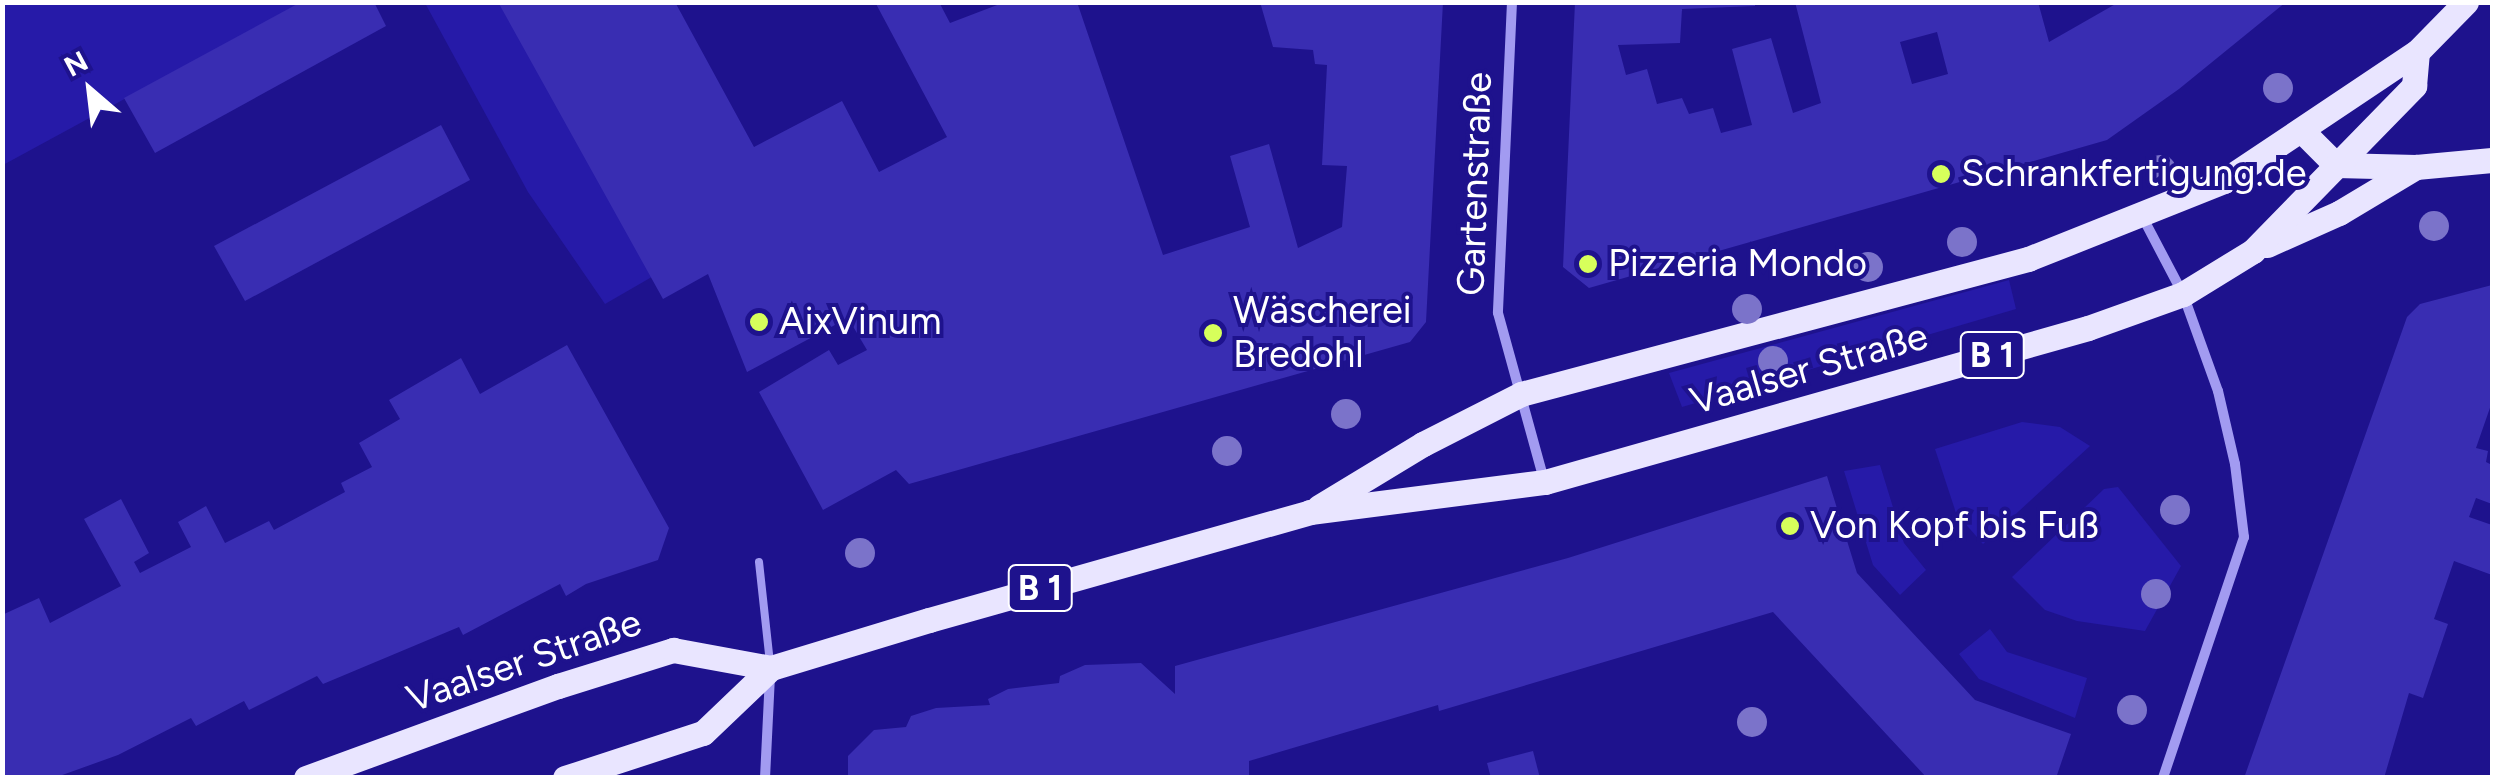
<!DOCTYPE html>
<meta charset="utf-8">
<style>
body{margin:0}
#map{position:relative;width:2495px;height:780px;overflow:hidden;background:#1e128d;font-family:Figtree,sans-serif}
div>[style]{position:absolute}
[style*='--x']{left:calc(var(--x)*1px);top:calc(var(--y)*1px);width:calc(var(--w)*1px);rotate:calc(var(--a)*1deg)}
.green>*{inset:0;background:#261aa8}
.building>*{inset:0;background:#392db2}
.lane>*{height:8px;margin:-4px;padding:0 4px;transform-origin:4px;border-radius:4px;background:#a29bf1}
.street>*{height:10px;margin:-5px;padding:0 5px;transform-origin:5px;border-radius:5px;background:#a29bf1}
.primary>*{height:25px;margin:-12.5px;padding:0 12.5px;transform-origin:12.5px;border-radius:12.5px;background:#e9e5ff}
.trees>*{width:30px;height:30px;margin:-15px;border-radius:50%;background:#7b73ca}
.dots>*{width:28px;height:28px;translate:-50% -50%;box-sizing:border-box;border:5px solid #1e128d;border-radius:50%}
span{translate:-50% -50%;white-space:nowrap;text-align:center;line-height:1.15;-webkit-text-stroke:8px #1e128d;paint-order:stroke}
.shield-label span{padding:2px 8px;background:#1e128d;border:2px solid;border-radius:8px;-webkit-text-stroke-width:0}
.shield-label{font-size:35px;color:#fff;font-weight:700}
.poi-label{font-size:38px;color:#fff}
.left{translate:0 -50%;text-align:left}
.street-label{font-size:38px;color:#fff}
.frame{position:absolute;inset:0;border:5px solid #fff;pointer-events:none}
.north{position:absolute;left:40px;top:40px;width:100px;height:100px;-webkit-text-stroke:8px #1e128d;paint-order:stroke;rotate:332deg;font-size:28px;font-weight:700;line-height:40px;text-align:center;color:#fff}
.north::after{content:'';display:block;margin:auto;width:35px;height:45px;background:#fff;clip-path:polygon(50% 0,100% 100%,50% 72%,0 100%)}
</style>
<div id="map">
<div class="green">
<div style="clip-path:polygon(3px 2px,301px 3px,3px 165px)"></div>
<div style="clip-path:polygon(425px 3px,546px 3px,676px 263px,605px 304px,528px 192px)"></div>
<div style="clip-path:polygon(2009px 280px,2016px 309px,1682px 407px,1669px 373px)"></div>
<div style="clip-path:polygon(2022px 422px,2060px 427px,2090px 446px,1983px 544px,1956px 513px,1935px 449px)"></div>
<div style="clip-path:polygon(1880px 465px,1904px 543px,1926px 570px,1900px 595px,1873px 565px,1844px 471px)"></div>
<div style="clip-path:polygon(2118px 487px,2181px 566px,2145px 631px,2077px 621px,2045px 610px,2012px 577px,2104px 489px)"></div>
<div style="clip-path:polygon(1990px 629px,2007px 652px,2087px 678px,2075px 718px,1979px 679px,1959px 654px)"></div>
</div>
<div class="building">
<div style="clip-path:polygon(301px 2px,374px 2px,386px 26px,155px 153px,124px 98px)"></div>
<div style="clip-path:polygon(498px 2px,675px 2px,754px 147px,842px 101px,879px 172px,947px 137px,875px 2px,939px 2px,950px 23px,1005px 2px,1077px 2px,1163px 255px,1250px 227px,1230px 156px,1269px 144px,1298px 248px,1342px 227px,1347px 166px,1322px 165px,1327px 65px,1315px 64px,1313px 50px,1273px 47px,1260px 2px,1443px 2px,1426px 322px,1410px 342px,909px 484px,896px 470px,823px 510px,759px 392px,829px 350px,838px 365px,867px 350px,848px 318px,747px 372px,708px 274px,663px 299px)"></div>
<div style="clip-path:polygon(evenodd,1575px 2px,1755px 2px,1755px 6px,1682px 9px,1680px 43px,1618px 45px,1626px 75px,1647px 69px,1657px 104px,1682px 98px,1689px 114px,1713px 108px,1721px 133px,1752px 125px,1732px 49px,1771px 38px,1793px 113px,1821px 103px,1795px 2px,2038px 2px,2049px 42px,2119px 2px,2286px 2px,2179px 89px,2107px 140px,1589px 288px,1563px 267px,1575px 2px,1937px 32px,1948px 74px,1912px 84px,1900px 42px,1937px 32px)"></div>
<div style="clip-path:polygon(441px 125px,470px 180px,245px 301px,214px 246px)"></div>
<div style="clip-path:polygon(2492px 285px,2492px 402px,2476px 448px,2488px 451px,2486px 462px,2492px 465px,2492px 504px,2476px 498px,2469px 517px,2492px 525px,2492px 575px,2454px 561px,2434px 619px,2448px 624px,2423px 698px,2409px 693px,2384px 778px,2244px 778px,2407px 317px,2420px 304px)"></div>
<div style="clip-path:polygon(567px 345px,669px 528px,658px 560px,586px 584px,566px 596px,560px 584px,463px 635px,459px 627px,323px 684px,317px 676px,249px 710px,244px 701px,196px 726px,191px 718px,118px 755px,54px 778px,2px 778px,2px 615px,39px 598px,50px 623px,121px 586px,84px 519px,121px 499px,149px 553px,134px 562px,140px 573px,191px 547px,178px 522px,206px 506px,225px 543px,269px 521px,274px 530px,345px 492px,341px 483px,372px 467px,359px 443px,400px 419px,389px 400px,461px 358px,480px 394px)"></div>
<div style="clip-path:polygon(1827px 476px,1857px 573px,1975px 700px,2071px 734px,2056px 778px,1927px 778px,1773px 612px,1439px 711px,1438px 705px,1249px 761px,1249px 778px,848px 778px,848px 756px,874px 730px,906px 727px,911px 716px,936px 708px,990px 705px,988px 699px,1008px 689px,1059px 683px,1060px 676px,1085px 665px,1141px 663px,1175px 694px,1175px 666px,1568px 558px)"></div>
<div style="clip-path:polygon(1533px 751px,1540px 778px,1491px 778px,1487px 763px)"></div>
</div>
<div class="lane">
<div style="--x:759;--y:562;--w:102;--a:83.8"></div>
</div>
<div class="street">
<div style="--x:1512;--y:2;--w:311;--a:92.6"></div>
<div style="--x:1498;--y:313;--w:173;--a:74.6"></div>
<div style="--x:2142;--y:216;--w:88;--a:62.3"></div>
<div style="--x:2183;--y:294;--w:103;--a:70.2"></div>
<div style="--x:2218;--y:391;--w:75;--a:76.9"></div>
<div style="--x:2235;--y:464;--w:74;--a:83"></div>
<div style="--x:2244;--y:537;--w:254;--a:108.6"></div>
<div style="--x:765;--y:778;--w:104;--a:-87.2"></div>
</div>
<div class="primary">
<div style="--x:2301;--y:130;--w:49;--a:45"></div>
<div style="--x:2336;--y:165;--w:80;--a:1.4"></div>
<div style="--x:2416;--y:167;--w:76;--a:-5.3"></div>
<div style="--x:2267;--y:245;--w:79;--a:-24"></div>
<div style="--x:2339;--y:213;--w:90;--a:-30.9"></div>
<div style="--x:1319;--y:507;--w:122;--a:-31.2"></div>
<div style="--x:1423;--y:444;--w:110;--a:-27"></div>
<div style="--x:1521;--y:394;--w:525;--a:-14.91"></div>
<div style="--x:2028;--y:259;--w:211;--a:-21.7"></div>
<div style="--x:2224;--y:181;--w:232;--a:-33.8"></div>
<div style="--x:2417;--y:52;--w:70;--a:-45.6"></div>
<div style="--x:306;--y:778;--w:268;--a:-20.1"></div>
<div style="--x:558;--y:686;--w:121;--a:-17.4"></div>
<div style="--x:673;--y:650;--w:100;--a:10.4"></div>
<div style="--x:565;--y:778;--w:145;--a:-18.1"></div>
<div style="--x:703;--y:733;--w:94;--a:-43.7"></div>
<div style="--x:771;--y:668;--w:165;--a:-16.9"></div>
<div style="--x:929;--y:620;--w:396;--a:-15.8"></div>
<div style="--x:1310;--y:512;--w:237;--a:-7.3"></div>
<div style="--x:1545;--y:482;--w:564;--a:-15.83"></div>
<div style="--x:2088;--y:328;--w:101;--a:-19.7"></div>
<div style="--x:2183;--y:294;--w:82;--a:-31.6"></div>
<div style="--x:2253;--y:251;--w:231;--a:-45.7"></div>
<div style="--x:2414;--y:86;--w:34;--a:-85"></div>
</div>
<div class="trees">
<div style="left:2278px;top:88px"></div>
<div style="left:2161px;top:170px"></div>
<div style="left:2434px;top:226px"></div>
<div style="left:1962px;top:242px"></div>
<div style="left:1868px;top:267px"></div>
<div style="left:1747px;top:309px"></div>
<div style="left:1773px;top:361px"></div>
<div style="left:1346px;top:414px"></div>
<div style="left:1227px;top:451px"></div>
<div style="left:2175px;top:510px"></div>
<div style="left:860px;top:553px"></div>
<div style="left:2156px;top:594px"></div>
<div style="left:2132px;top:710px"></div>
<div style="left:1752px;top:722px"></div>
</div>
<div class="dots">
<div style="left:1941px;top:174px;background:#d7ff5b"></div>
<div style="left:1588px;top:264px;background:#d7ff5b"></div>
<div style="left:759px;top:322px;background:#d7ff5b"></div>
<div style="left:1213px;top:333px;background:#d7ff5b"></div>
<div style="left:1790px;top:526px;background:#d7ff5b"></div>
</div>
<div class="shield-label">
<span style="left:1992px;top:355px">B 1</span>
<span style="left:1040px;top:588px">B 1</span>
</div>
<div class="poi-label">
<span class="left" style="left:1961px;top:174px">Schrankfertigung.de</span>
<span class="left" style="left:1608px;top:264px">Pizzeria Mondo</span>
<span class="left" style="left:1233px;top:333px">Wäscherei<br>Bredohl</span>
<span class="left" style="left:779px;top:322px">AixVinum</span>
<span class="left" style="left:1810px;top:526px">Von Kopf bis Fuß</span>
</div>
<div class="street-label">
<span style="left:1475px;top:184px;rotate:-88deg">Gartenstraße</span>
<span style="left:1809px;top:369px;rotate:-16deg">Vaalser Straße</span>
<span style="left:524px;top:661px;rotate:-19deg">Vaalser Straße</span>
</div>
<div class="frame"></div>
<div class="north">N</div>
</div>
